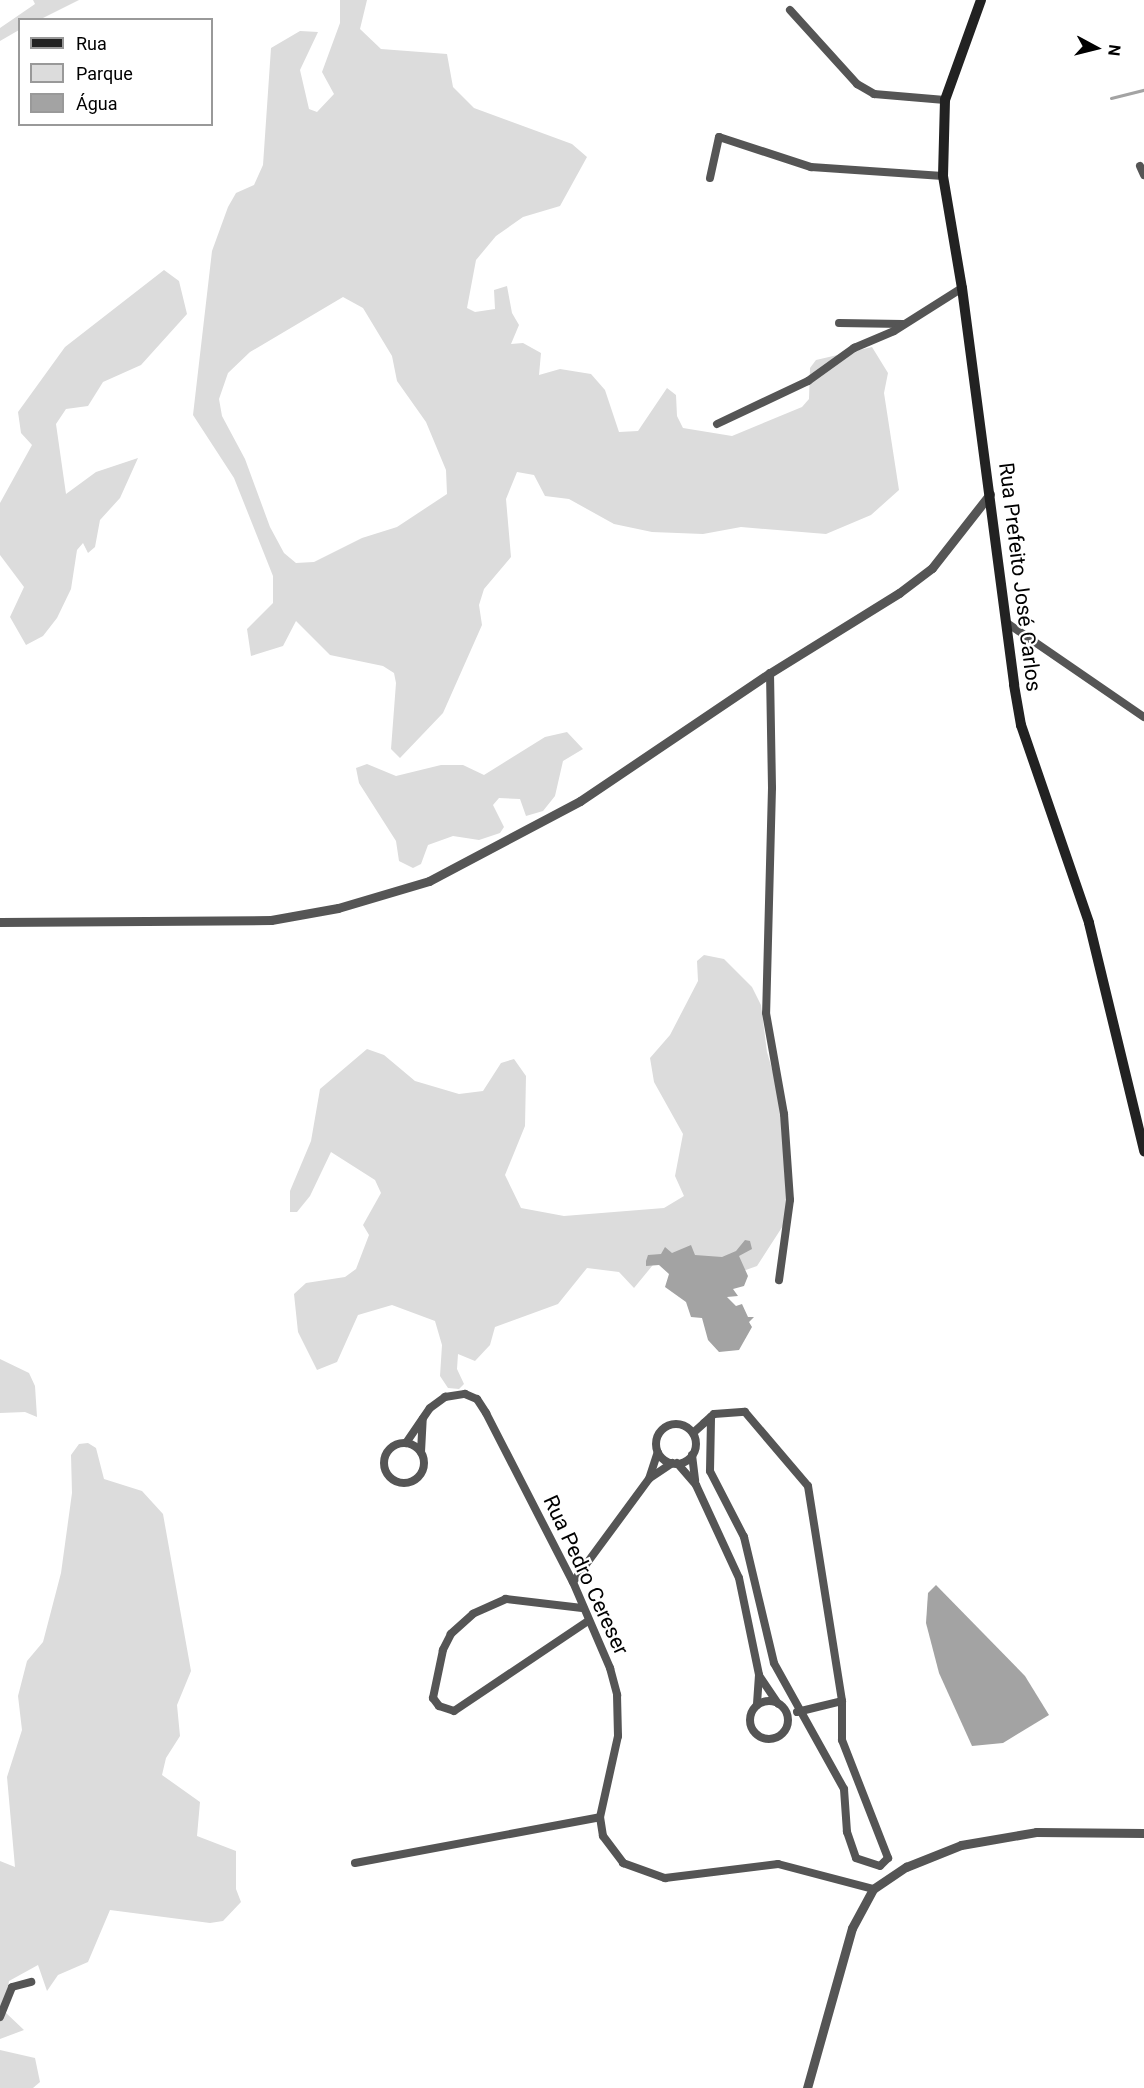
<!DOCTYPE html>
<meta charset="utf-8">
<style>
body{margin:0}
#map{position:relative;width:1144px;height:2088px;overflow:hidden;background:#fff;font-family:Roboto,sans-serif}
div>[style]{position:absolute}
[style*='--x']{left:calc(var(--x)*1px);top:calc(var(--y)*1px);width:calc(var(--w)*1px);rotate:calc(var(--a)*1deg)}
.green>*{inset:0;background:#dcdcdc}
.water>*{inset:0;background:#a3a3a3}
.stream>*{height:3px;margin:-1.5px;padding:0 1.5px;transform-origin:1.5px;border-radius:1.5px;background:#a3a3a3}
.minor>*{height:8px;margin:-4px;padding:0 4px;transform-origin:4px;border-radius:4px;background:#555}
.minor>.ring{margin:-4px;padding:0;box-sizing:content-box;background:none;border:8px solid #555;border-radius:50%}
.tertiary>*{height:9px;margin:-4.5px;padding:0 4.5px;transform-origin:4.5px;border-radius:4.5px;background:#555}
.secondary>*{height:10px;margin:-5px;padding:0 5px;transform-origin:5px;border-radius:5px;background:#222}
span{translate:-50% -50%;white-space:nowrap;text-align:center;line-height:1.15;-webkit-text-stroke:4.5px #fff;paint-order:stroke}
.street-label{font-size:21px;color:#000}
.legend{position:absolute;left:18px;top:18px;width:195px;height:108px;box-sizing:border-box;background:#fff;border:2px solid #999;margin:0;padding:8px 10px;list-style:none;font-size:18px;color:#000}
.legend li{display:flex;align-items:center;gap:12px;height:30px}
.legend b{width:30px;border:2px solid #999}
.north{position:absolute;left:1066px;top:18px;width:60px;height:60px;-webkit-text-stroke:4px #fff;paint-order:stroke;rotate:97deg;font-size:16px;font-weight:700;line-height:24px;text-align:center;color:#000}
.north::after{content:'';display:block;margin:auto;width:21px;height:27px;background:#000;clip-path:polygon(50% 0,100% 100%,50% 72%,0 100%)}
</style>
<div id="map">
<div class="green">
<div style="clip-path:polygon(33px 0,79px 0,41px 19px,20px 20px,19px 30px,0 41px,0 28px,35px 4px)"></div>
<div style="clip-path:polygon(evenodd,340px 0,367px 0,360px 29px,381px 49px,447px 54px,453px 87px,474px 108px,572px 144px,587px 157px,560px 206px,523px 217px,496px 236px,476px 260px,467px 308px,475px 312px,495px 309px,494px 290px,507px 286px,512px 313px,519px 325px,511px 344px,523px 343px,541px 353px,539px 375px,560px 369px,591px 374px,605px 390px,619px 432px,638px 431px,667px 388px,676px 395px,677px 416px,683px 428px,732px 436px,802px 407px,809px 399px,810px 368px,816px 360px,872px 347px,888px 373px,884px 393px,899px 490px,871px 515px,826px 534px,741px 527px,703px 534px,652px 532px,614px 524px,569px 499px,545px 496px,534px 475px,517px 472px,506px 499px,511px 557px,484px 589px,479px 605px,482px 625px,443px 713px,400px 758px,391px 749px,396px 683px,394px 673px,383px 666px,330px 655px,296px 621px,283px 646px,251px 656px,247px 629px,273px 603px,273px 576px,234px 478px,193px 415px,212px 251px,228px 207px,236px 193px,254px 185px,263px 165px,271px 48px,300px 31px,318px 32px,300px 70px,309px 109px,317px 112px,334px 94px,322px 72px,340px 23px,340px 0,343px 297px,363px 308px,392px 356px,397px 381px,426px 422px,446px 470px,447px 494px,397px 527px,362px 538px,314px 562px,296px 563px,284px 553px,270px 527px,245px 459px,222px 416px,219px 399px,228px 373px,250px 352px,343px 297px)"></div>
<div style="clip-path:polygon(164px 270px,179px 281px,187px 314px,141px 365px,103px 382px,88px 406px,66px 409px,56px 424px,66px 494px,96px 472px,138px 458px,120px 498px,100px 520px,95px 547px,88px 553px,83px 543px,77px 550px,71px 589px,57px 618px,43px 636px,26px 645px,10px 617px,24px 587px,0 555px,0 503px,32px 445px,21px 433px,18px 412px,65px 347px)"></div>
<div style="clip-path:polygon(567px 732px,583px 749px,563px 761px,555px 796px,543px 811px,526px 816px,520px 799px,499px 798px,493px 805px,504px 827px,500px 833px,479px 840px,453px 836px,428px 845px,421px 864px,413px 868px,399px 861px,396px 841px,359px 783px,356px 768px,367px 764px,396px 776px,441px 765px,463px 765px,484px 775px,545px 737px)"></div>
<div style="clip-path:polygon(704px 955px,724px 959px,752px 987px,761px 1005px,767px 1052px,779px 1093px,788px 1218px,757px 1266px,743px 1271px,657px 1260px,634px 1288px,619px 1272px,587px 1268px,558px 1304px,495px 1327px,490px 1345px,475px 1361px,458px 1354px,457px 1369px,464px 1384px,459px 1389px,448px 1388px,440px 1376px,442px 1345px,435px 1321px,392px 1305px,358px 1315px,337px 1362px,317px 1370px,298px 1332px,294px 1294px,306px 1283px,345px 1277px,356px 1269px,369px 1235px,363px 1225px,381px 1193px,375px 1180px,331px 1152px,310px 1196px,297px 1212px,290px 1212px,290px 1191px,311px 1141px,320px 1089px,367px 1049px,384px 1055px,415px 1081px,459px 1094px,483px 1091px,501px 1063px,514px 1059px,526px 1076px,525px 1126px,505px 1175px,521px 1208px,564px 1216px,664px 1208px,684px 1196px,675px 1176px,683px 1134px,654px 1082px,650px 1058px,670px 1035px,698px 981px,697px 961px)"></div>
<div style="clip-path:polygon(0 1359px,29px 1373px,35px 1386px,37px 1417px,25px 1412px,0 1413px)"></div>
<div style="clip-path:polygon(88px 1443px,96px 1448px,104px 1479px,142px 1491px,163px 1514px,191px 1671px,177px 1705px,180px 1736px,166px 1758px,162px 1775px,200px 1802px,197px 1836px,236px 1851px,236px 1889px,241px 1902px,223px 1921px,210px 1923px,110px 1910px,88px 1962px,58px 1975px,47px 1991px,38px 1965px,9px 1981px,4px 2011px,24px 2030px,0 2039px,0 1861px,15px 1867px,7px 1777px,22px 1730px,18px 1696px,27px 1661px,43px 1642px,61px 1573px,72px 1493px,71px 1455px,79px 1444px)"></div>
<div style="clip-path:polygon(0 2050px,35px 2058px,40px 2082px,33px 2088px,0 2088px)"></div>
</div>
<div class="water">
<div style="clip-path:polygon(745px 1240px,750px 1241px,752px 1249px,739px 1256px,748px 1276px,744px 1286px,733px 1289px,738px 1296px,727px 1297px,736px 1306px,742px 1304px,748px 1317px,754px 1317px,749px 1322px,752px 1327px,739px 1350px,719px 1352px,708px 1340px,702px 1318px,691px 1317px,686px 1302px,665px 1287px,669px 1274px,659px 1265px,646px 1266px,646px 1261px,648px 1255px,661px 1254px,665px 1247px,672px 1253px,691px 1245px,695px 1255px,722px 1257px,736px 1251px)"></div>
<div style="clip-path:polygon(936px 1585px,1025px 1676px,1049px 1715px,1003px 1743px,972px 1746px,939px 1673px,926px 1623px,928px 1593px)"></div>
</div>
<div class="stream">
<div style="--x:1111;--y:98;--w:34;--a:-14"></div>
</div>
<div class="minor">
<div style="--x:790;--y:10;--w:100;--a:47.8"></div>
<div style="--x:857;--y:84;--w:20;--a:30"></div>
<div style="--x:874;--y:94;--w:71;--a:4.8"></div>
<div style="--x:1140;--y:166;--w:10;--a:66"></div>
<div style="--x:710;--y:178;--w:42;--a:-77.6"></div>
<div style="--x:719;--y:137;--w:97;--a:18.1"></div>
<div style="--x:811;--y:167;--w:132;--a:3.9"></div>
<div style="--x:839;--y:323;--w:64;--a:0.9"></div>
<div style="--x:717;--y:424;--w:101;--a:-25.3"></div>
<div style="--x:808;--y:381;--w:57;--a:-35.7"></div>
<div style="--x:854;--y:348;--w:43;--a:-23"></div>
<div style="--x:894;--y:331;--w:80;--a:-32.3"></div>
<div style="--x:1007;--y:623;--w:166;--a:34.5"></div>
<div style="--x:770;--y:673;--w:115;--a:89"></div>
<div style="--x:772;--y:788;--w:225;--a:91.5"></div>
<div style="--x:766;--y:1013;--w:103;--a:79.9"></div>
<div style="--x:784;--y:1114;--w:86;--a:86"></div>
<div style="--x:790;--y:1200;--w:81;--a:97.8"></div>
<div class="ring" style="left:656px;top:1424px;width:32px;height:32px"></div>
<div style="--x:693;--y:1433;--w:15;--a:-42"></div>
<div style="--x:704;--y:1423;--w:13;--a:-42"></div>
<div style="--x:714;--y:1414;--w:31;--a:-4"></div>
<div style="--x:745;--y:1412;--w:97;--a:49.6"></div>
<div style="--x:808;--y:1486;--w:218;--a:81"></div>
<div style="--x:842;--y:1701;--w:39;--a:90"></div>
<div style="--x:842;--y:1740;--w:127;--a:68.7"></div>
<div style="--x:888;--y:1858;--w:11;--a:135"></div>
<div style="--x:880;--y:1866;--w:25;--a:-162"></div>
<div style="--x:856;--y:1858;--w:28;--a:-109"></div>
<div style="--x:847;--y:1832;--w:43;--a:-94"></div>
<div style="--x:844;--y:1789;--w:144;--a:-119.1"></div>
<div style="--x:774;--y:1663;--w:130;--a:-103.4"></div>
<div style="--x:744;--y:1537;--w:74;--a:-117.3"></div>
<div style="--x:710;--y:1471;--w:54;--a:-88.9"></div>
<div style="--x:406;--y:1443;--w:42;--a:-55.6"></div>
<div style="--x:430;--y:1408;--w:19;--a:-36"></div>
<div style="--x:445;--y:1397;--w:20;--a:-9"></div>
<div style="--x:465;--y:1394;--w:13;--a:23"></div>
<div style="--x:477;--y:1399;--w:17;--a:57"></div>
<div style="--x:486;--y:1413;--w:190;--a:62.8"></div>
<div style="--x:573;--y:1582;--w:94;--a:66.7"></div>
<div style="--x:610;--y:1668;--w:28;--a:75"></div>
<div style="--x:617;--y:1695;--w:41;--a:88.6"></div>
<div style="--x:618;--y:1736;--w:83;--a:102.5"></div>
<div style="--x:600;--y:1817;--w:19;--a:81"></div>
<div style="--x:603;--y:1836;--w:34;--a:53"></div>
<div style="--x:623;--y:1863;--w:45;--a:19.7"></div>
<div style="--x:665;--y:1878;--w:114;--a:-7.1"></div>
<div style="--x:778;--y:1864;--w:98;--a:14.7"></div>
<div class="ring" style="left:384px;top:1443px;width:32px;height:32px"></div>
<div style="--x:421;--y:1452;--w:33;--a:-87"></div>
<div style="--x:692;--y:1455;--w:26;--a:83"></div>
<div style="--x:677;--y:1463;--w:29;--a:49"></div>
<div style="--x:696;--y:1485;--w:102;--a:65.2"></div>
<div style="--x:739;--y:1578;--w:99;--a:78.3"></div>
<div style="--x:759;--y:1675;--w:30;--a:94"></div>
<div style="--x:650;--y:1478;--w:27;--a:-34"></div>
<div style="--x:573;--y:1582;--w:128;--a:-53.6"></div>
<div style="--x:649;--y:1479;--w:28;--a:-72"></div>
<div style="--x:582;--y:1608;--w:77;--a:-173.2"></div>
<div style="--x:506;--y:1599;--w:36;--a:156"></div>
<div style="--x:473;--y:1614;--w:30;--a:138"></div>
<div style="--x:451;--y:1634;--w:18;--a:117"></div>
<div style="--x:443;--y:1650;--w:49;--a:101.8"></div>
<div style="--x:433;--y:1698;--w:10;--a:53"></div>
<div style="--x:439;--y:1706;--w:16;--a:18"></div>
<div style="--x:454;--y:1711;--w:161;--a:-33.9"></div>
<div style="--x:760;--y:1677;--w:32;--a:56"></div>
<div class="ring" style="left:750px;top:1701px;width:30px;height:30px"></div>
<div style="--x:797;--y:1712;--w:46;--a:-13.7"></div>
<div style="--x:355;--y:1863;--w:249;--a:-10.6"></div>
<div style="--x:0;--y:2017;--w:32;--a:-68"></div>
<div style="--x:12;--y:1987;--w:20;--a:-15"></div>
</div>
<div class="tertiary">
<div style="--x:0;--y:922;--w:271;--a:-0.4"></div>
<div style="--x:271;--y:920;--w:68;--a:-10.2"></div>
<div style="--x:338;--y:908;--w:95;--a:-16.5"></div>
<div style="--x:429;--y:881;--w:171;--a:-27.9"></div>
<div style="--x:580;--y:801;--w:229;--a:-34"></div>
<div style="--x:770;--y:673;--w:152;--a:-31.8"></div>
<div style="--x:899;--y:593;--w:41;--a:-37.1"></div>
<div style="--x:932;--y:568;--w:94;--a:-51.9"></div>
<div style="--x:807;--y:2088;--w:166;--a:-74.3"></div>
<div style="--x:852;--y:1928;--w:44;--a:-61.7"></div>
<div style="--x:873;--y:1889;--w:40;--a:-34"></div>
<div style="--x:906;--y:1867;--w:59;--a:-21.8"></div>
<div style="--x:961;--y:1845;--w:76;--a:-9.8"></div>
<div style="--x:1036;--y:1832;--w:108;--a:0.5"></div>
</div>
<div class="secondary">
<div style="--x:981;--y:0;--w:106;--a:109.8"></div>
<div style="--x:945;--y:100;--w:76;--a:91.5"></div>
<div style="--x:943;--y:176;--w:114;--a:80.4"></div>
<div style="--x:962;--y:288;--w:400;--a:82.5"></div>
<div style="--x:1014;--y:685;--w:41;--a:80.1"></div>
<div style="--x:1021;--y:725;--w:209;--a:71"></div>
<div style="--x:1089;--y:923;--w:235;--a:76.4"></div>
</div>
<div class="street-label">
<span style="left:1020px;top:577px;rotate:83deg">Rua Prefeito José Carlos</span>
<span style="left:586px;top:1575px;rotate:65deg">Rua Pedro Cereser</span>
</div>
<ul class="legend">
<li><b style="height:8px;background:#222"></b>Rua</li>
<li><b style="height:16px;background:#dcdcdc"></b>Parque</li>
<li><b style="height:16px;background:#a3a3a3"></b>Água</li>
</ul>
<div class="north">N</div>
</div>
